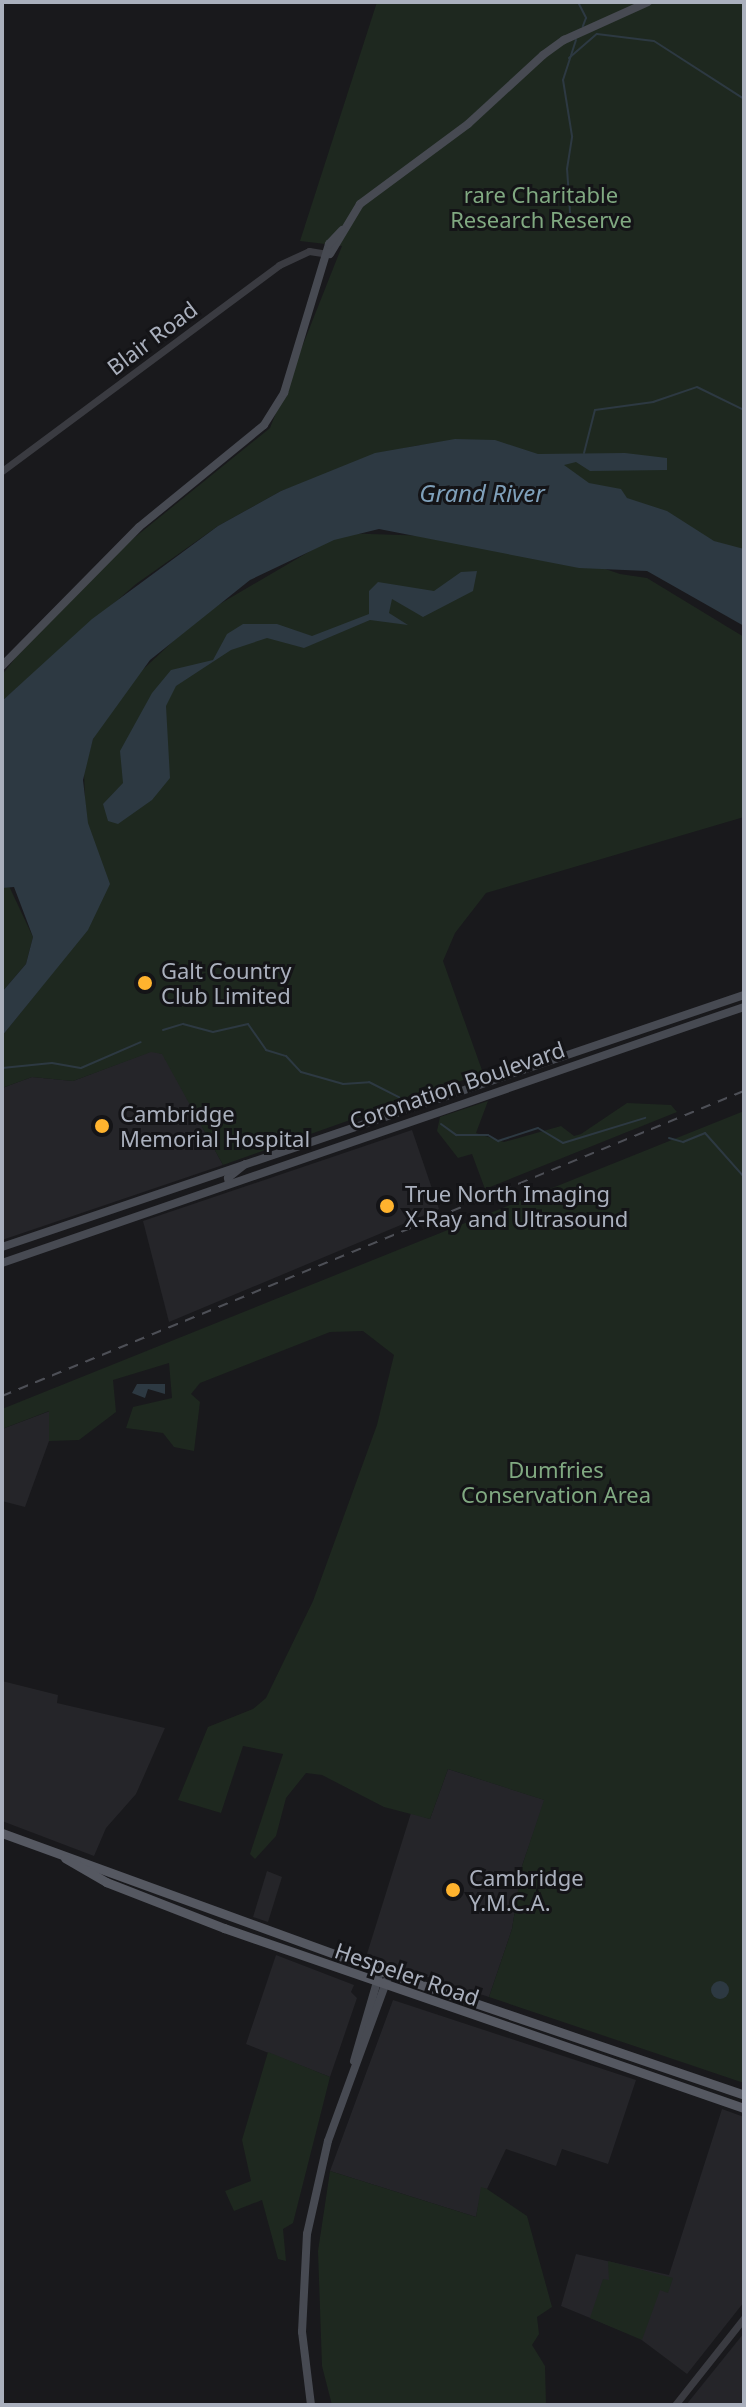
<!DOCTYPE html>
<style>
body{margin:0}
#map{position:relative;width:746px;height:2407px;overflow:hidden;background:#19191c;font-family:"Noto Sans",sans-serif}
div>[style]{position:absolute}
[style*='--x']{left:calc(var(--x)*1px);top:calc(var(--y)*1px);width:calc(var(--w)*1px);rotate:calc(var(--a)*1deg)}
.built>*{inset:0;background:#252529}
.green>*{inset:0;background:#1e281f}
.water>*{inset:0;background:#2d3942}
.round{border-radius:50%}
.stream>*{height:2px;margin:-1px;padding:0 1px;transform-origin:1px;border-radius:1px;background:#2d3942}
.tertiary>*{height:7px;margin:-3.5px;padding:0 3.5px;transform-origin:3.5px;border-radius:3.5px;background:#3a3b41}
.secondary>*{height:8px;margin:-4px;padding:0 4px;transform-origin:4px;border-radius:4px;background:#474a52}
.primary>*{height:9px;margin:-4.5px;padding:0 4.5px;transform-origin:4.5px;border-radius:4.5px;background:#555861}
.rail>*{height:2px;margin-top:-1px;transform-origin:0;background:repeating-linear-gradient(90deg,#4d4f56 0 10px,transparent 0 18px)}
.dots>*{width:22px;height:22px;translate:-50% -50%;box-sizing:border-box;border:4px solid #141417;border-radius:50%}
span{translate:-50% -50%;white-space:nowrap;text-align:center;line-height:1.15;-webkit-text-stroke:6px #141417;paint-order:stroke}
.park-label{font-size:22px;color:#80a981}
.street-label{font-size:22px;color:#aab0bd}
.poi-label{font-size:22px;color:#aab0bd}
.left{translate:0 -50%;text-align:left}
.water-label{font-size:24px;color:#7fa0ba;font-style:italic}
.frame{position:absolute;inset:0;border:4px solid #aab0bd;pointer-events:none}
</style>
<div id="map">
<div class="built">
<div style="clip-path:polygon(152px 1051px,163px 1054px,223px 1165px,2px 1240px,2px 1088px,32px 1077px,73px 1081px)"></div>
<div style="clip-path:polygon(412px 1130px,439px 1209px,169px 1322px,143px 1221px)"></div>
<div style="clip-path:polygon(50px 1411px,49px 1441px,25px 1507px,2px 1501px,2px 1429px)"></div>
<div style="clip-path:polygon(2px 1681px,58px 1695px,57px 1703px,165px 1728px,136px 1794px,106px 1828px,94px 1856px,2px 1821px)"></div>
<div style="clip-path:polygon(448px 1769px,545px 1800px,522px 1866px,512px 1929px,489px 1997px,366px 1957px,411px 1813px,430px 1819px)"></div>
<div style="clip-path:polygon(267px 1871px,282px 1877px,268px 1922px,253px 1917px)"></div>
<div style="clip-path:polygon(276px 1955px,354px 1985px,351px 1992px,357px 1998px,330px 2077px,246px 2044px)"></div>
<div style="clip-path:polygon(393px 2000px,636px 2080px,608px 2164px,562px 2149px,556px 2166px,506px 2149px,487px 2189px,482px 2188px,476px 2217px,330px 2171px)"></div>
<div style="clip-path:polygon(722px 2109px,744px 2117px,744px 2302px,687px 2374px,639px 2338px,561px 2306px,576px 2254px,669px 2275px)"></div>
<div style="clip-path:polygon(744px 2333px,744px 2405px,686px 2405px)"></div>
</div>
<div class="green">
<div style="clip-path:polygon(377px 2px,744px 2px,744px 551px,420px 445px,405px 448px,281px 491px,218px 526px,136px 584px,2px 701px,2px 675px,16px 657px,129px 542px,270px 428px,342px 246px,300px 241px)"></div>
<div style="clip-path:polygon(341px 533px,518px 539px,620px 574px,647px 578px,744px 637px,744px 817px,486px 893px,455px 933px,443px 961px,483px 1073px,223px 1165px,162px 1054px,151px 1052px,73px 1081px,32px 1077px,2px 1088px,2px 1036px,89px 927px,84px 771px,93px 739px,118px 693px,201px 615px)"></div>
<div style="clip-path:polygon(9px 886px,33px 937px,26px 964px,2px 992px,2px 888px)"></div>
<div style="clip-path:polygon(488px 1101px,476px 1133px,504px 1142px,561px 1126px,574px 1136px,581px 1134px,627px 1103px,671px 1105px,677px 1112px,485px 1189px,472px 1154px,458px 1158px,437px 1131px,440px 1117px)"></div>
<div style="clip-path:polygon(744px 1111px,744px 2083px,489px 1997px,512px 1929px,522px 1866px,544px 1800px,448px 1769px,430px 1819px,384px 1807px,322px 1775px,306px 1773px,286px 1798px,276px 1836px,255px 1859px,250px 1854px,283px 1754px,243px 1746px,221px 1813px,178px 1800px,208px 1727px,253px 1709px,266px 1698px,313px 1601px,377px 1425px,394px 1355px,363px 1331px,330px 1332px,200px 1383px,191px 1394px,200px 1402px,194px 1451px,174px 1447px,163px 1433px,126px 1428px,133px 1407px,172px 1398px,169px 1363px,113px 1380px,116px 1412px,79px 1440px,49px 1441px,49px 1411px,2px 1429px,2px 1409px)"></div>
<div style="clip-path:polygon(268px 2052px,330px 2077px,293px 2223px,283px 2229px,286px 2261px,278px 2259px,262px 2200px,234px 2211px,225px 2191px,251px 2181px,242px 2140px)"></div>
<div style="clip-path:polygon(330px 2171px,476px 2217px,481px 2187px,487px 2189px,527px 2216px,552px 2307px,537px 2317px,539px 2334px,532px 2345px,545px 2366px,546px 2405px,332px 2405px,322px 2366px,318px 2251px)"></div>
<div style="clip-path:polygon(608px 2261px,673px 2278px,668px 2293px,660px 2290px,642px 2340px,590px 2318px,603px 2279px,609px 2280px)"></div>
</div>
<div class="water">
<div style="clip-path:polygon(455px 439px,495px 440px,538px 454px,625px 453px,667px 458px,667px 470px,590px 471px,576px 462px,564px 465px,589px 483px,621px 489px,627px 498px,667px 511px,714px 541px,744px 549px,744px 626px,647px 571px,579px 568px,379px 529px,334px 540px,250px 580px,150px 660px,93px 739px,83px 780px,88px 823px,110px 884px,88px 930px,2px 1036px,2px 992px,26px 964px,33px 937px,14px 887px,2px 888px,2px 701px,92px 619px,218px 526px,281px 491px,375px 453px)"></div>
<div style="clip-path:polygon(477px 571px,473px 591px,423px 617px,392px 599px,389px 613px,408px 625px,370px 620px,304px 648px,267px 638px,231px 650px,176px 686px,166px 706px,170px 778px,152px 800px,118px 824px,108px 821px,103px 804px,123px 783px,120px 751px,152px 693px,171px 670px,213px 660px,227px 634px,243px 624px,277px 624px,312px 636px,369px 614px,369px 591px,378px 582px,434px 591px,461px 572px)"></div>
<div style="clip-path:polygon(137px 1384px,165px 1384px,165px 1394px,148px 1389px,145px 1398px,132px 1393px)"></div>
<div class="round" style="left:711px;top:1981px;width:18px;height:18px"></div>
</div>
<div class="stream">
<div style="--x:578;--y:2;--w:18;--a:63"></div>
<div style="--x:586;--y:18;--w:9;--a:111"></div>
<div style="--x:569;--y:58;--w:37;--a:-41"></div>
<div style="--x:597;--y:34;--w:57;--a:7"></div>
<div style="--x:654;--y:41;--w:107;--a:32.8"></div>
<div style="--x:571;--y:227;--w:58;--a:-93.9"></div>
<div style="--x:567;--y:169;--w:33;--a:-81"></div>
<div style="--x:572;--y:136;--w:57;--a:-99.1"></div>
<div style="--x:563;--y:80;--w:42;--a:-72"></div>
<div style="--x:584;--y:453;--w:44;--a:-75.7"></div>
<div style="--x:595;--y:410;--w:59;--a:-7.9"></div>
<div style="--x:653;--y:402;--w:46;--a:-18.8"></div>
<div style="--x:697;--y:387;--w:52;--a:26.1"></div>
<div style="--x:163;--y:1030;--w:21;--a:-17"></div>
<div style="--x:183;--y:1024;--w:31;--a:15"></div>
<div style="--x:213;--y:1032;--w:36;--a:-13"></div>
<div style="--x:248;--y:1024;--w:32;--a:55"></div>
<div style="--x:266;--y:1050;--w:21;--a:17"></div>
<div style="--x:286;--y:1056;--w:22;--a:47"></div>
<div style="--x:301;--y:1072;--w:44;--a:15.9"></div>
<div style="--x:343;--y:1084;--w:26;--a:-4"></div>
<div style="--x:369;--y:1082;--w:34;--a:27"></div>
<div style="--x:2;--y:1068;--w:50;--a:-5.7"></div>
<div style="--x:52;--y:1063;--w:29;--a:10"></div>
<div style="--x:81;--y:1068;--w:65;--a:-23.4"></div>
<div style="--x:441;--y:1124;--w:19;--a:36"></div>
<div style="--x:456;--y:1135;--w:32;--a:0"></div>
<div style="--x:488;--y:1135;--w:12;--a:31"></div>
<div style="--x:498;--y:1141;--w:42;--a:-18"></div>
<div style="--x:538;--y:1128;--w:29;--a:31"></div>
<div style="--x:563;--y:1143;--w:86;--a:-17"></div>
<div style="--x:669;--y:1138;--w:15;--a:16"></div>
<div style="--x:683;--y:1142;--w:24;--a:-22"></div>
<div style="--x:705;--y:1133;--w:59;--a:48.4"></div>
</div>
<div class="tertiary">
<div style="--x:2;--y:471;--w:345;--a:-36.6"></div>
<div style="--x:279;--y:265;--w:33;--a:-25"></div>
<div style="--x:309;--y:251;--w:20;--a:9"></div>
<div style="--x:675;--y:2405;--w:111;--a:-51.6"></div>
</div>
<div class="secondary">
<div style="--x:330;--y:254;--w:58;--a:-59"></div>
<div style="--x:360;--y:204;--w:134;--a:-36.5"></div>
<div style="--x:468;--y:124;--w:102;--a:-42.6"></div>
<div style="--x:543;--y:55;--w:26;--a:-36"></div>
<div style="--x:564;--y:40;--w:92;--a:-24.3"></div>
<div style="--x:2;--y:666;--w:195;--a:-45.4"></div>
<div style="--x:139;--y:527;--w:161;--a:-39.2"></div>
<div style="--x:264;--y:425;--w:38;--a:-58"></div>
<div style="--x:284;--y:393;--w:156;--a:-73.2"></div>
<div style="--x:329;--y:244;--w:19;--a:-47"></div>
<div style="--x:229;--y:1184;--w:6;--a:-99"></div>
<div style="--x:228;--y:1178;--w:22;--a:-39"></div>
<div style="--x:2;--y:1247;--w:784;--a:-18.76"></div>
<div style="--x:2;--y:1263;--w:785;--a:-19.04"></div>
<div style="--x:354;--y:2061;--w:90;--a:-73.8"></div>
<div style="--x:311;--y:2405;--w:74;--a:-97"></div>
<div style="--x:302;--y:2332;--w:98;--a:-87.1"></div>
<div style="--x:307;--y:2234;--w:95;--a:-77.3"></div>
<div style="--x:328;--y:2141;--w:178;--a:-69.9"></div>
</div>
<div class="primary">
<div style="--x:2;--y:1833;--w:394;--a:20"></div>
<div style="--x:372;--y:1968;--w:393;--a:18.8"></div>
<div style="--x:65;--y:1858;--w:48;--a:30.3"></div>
<div style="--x:106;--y:1882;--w:127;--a:21.3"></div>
<div style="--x:224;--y:1928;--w:550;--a:19.09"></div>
</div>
<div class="rail">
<div style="--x:2;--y:1396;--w:802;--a:-22.35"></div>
</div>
<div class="dots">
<div style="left:145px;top:983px;background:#ffb32e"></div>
<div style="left:102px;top:1126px;background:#ffb32e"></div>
<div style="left:387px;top:1206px;background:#ffb32e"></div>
<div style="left:453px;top:1890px;background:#ffb32e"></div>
</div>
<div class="park-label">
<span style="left:541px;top:207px">rare Charitable<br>Research Reserve</span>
<span style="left:556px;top:1482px">Dumfries<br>Conservation Area</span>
</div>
<div class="street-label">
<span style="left:152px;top:338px;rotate:-37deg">Blair Road</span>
<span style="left:457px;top:1085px;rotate:-19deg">Coronation Boulevard</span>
<span style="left:407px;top:1974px;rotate:19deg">Hespeler Road</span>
</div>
<div class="poi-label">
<span class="left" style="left:161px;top:983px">Galt Country<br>Club Limited</span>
<span class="left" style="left:120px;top:1126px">Cambridge<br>Memorial Hospital</span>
<span class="left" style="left:405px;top:1206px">True North Imaging<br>X-Ray and Ultrasound</span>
<span class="left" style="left:469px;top:1890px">Cambridge<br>Y.M.C.A.</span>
</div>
<div class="water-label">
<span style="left:482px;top:493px">Grand River</span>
</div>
<div class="frame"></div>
</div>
